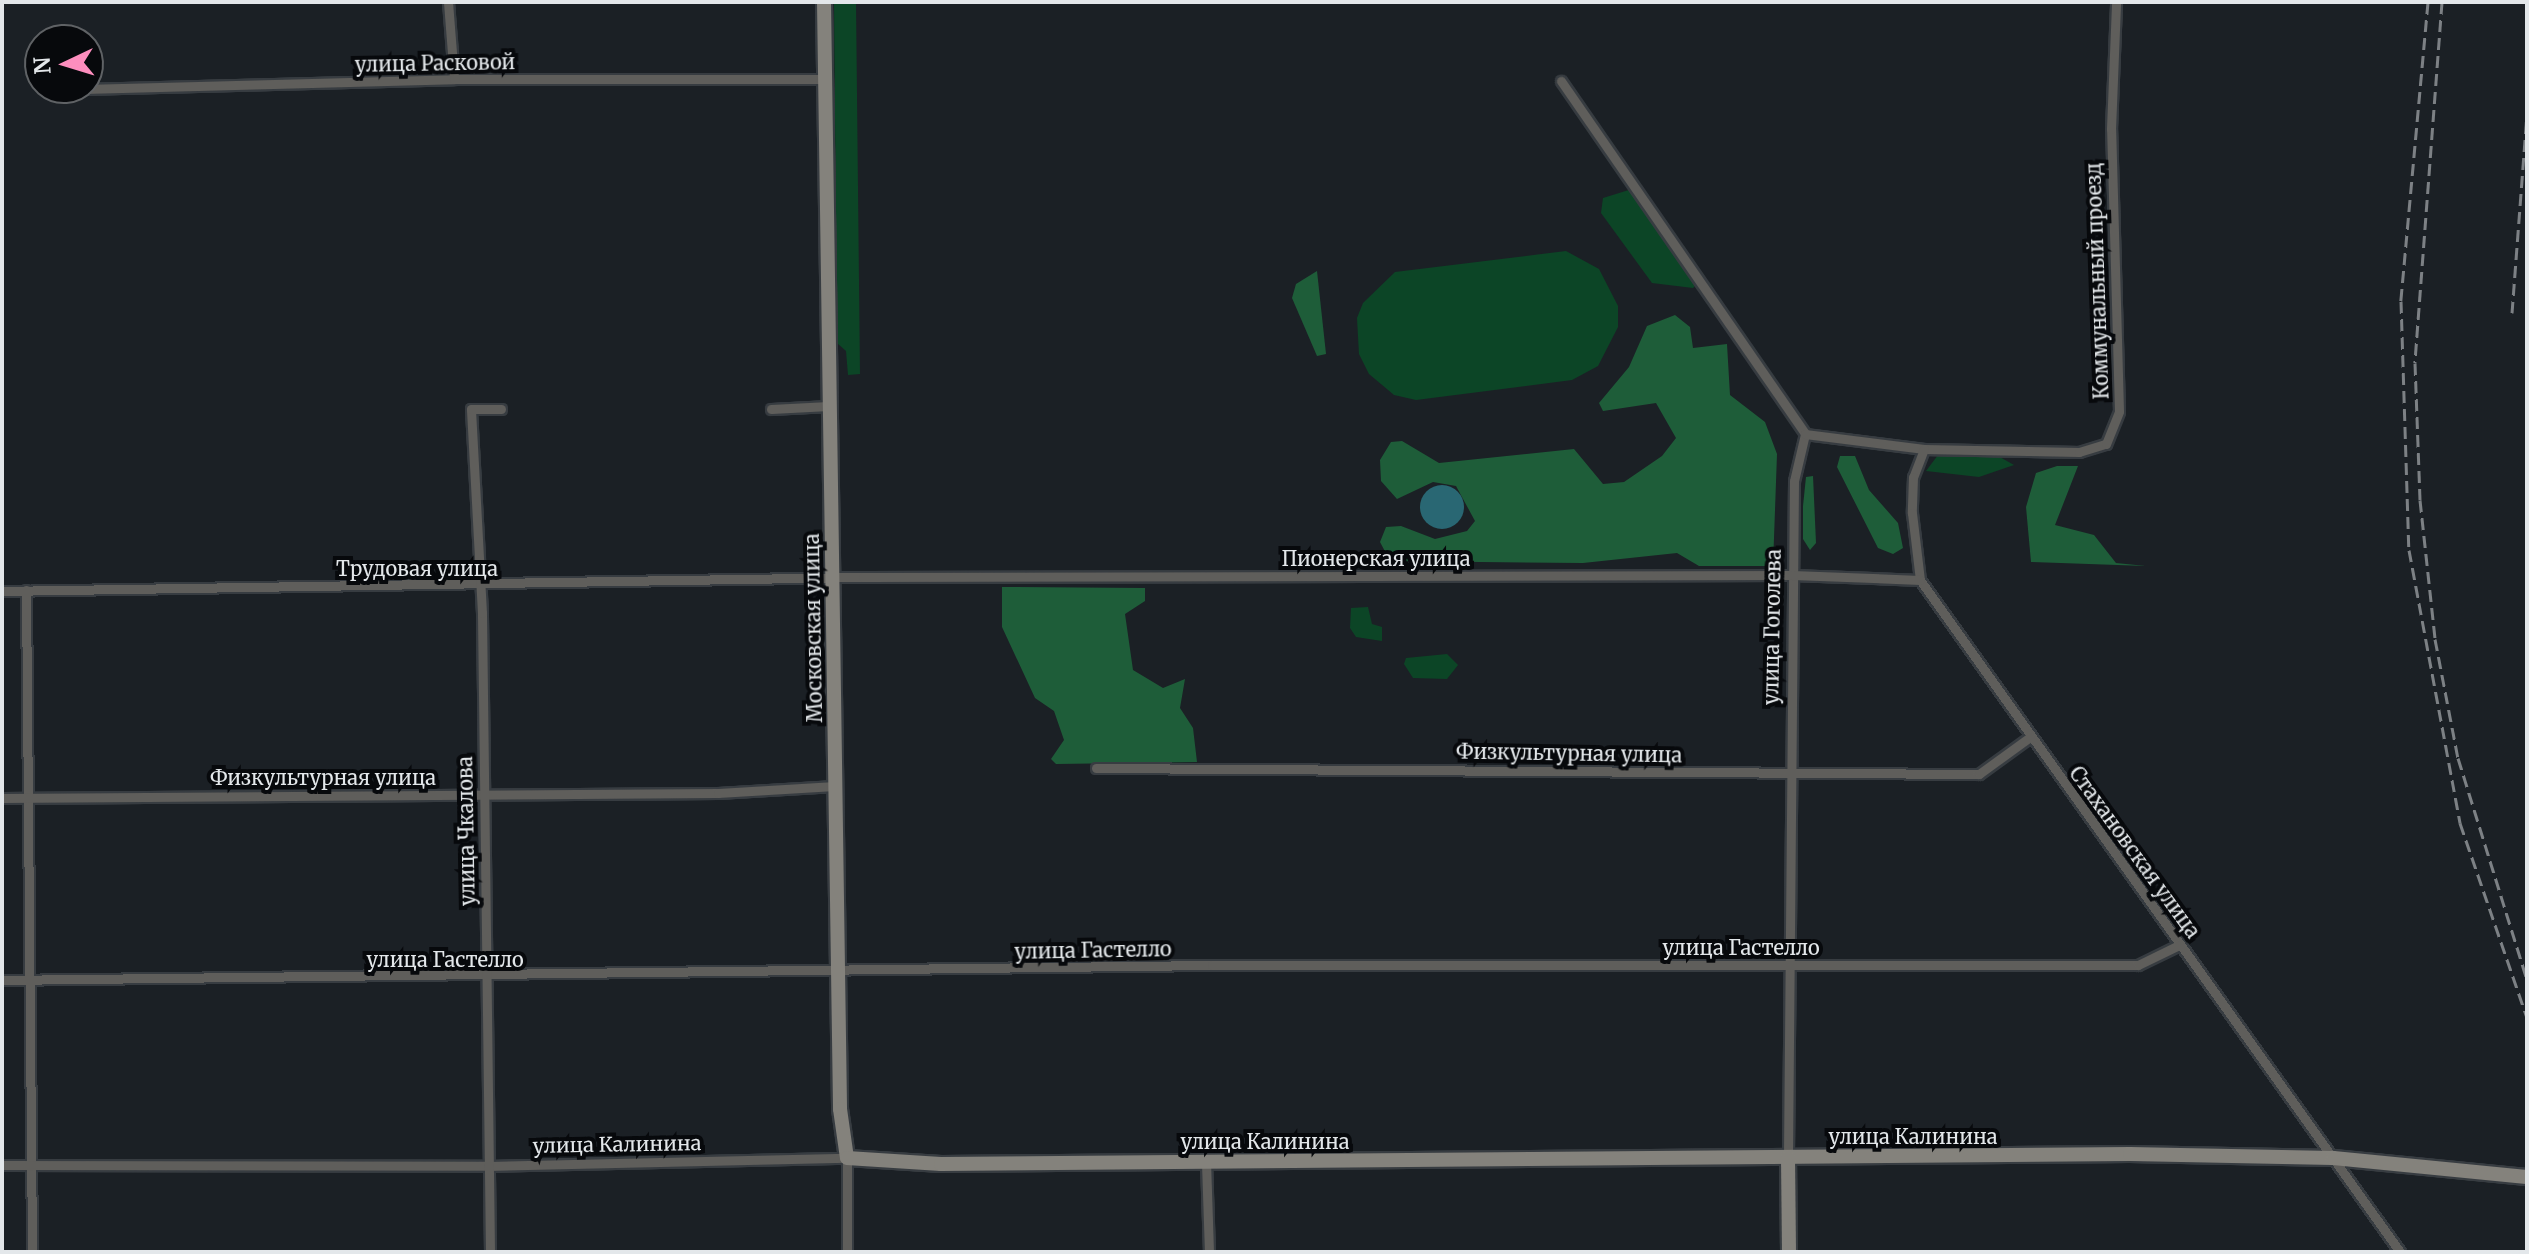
<!DOCTYPE html>
<meta charset="utf-8">
<style>
body{margin:0}
#map{position:relative;width:2529px;height:1254px;overflow:hidden;background:#1b2025;font-family:Merriweather,serif}
div>[style]{position:absolute}
[style*='--x']{left:calc(var(--x)*1px);top:calc(var(--y)*1px);width:calc(var(--w)*1px);rotate:calc(var(--a)*1deg)}
.green>*{inset:0;background:#0c4526}
.forest>*{inset:0;background:#1e5d39}
.water>*{inset:0;background:#296773}
.round{border-radius:50%}
.roads{filter:drop-shadow(2px 0 #373c41) drop-shadow(-2px 0 #373c41) drop-shadow(0 2px #373c41) drop-shadow(0 -2px #373c41)}
.street>*{height:9px;margin:-4.5px;padding:0 4.5px;transform-origin:4.5px;border-radius:4.5px;background:#5f5e5b}
.secondary>*{height:14px;margin:-7px;padding:0 7px;transform-origin:7px;border-radius:7px;background:#84827c}
.rail>*{height:3px;margin-top:-1.5px;transform-origin:0;background:repeating-linear-gradient(90deg,#7d8185 0 12px,transparent 0 18px)}
span{translate:-50% -50%;white-space:nowrap;text-align:center;line-height:1.15;-webkit-text-stroke:8px #07090c;paint-order:stroke}
.street-label{font-size:20px;color:#e3e7ea}
.frame{position:absolute;inset:0;border:4px solid #e3e7ea;pointer-events:none}
.north{position:absolute;left:24px;top:24px;width:80px;height:80px;box-sizing:border-box;background:#07090c;border:2px solid #5f6265;border-radius:50%;rotate:266deg;font-size:22px;font-weight:700;line-height:32px;text-align:center;color:#e3e7ea}
.north::after{content:'';display:block;margin:auto;width:28px;height:36px;background:#fd8ebe;clip-path:polygon(50% 0,100% 100%,50% 72%,0 100%)}
</style>
<div id="map">
<div class="green">
<div style="clip-path:polygon(834px 2px,856px 2px,860px 374px,848px 375px,846px 351px,837px 343px)"></div>
<div style="clip-path:polygon(1632px 189px,1697px 284px,1693px 288px,1652px 283px,1601px 213px,1603px 198px)"></div>
<div style="clip-path:polygon(1566px 251px,1599px 269px,1618px 306px,1618px 327px,1598px 366px,1572px 380px,1416px 400px,1394px 395px,1369px 374px,1359px 354px,1357px 318px,1363px 303px,1395px 272px)"></div>
<div style="clip-path:polygon(1938px 455px,1998px 456px,2014px 465px,1979px 477px,1926px 471px)"></div>
<div style="clip-path:polygon(1368px 607px,1372px 624px,1382px 627px,1382px 641px,1356px 637px,1350px 628px,1351px 608px)"></div>
<div style="clip-path:polygon(1447px 654px,1458px 665px,1447px 679px,1413px 678px,1404px 664px,1406px 658px)"></div>
</div>
<div class="forest">
<div style="clip-path:polygon(1317px 271px,1326px 354px,1317px 356px,1292px 298px,1296px 284px)"></div>
<div style="clip-path:polygon(1675px 315px,1690px 327px,1693px 348px,1727px 344px,1730px 395px,1765px 422px,1777px 454px,1773px 566px,1699px 566px,1677px 553px,1583px 563px,1390px 561px,1380px 542px,1386px 527px,1401px 526px,1435px 539px,1467px 531px,1475px 521px,1456px 486px,1433px 482px,1397px 499px,1381px 481px,1380px 460px,1391px 442px,1402px 441px,1439px 463px,1574px 449px,1603px 484px,1624px 482px,1662px 456px,1676px 438px,1656px 403px,1603px 411px,1599px 403px,1629px 367px,1647px 326px)"></div>
<div style="clip-path:polygon(1840px 456px,1855px 456px,1869px 490px,1898px 523px,1903px 548px,1893px 554px,1878px 548px,1837px 467px)"></div>
<div style="clip-path:polygon(2057px 466px,2078px 466px,2055px 525px,2094px 535px,2116px 563px,2146px 566px,2031px 562px,2026px 507px,2036px 473px)"></div>
<div style="clip-path:polygon(1813px 476px,1816px 543px,1810px 550px,1803px 539px,1803px 506px,1806px 477px)"></div>
<div style="clip-path:polygon(1002px 587px,1145px 588px,1145px 601px,1125px 614px,1133px 670px,1163px 688px,1185px 679px,1180px 708px,1193px 728px,1197px 762px,1056px 764px,1051px 759px,1064px 740px,1054px 711px,1035px 698px,1002px 627px)"></div>
</div>
<div class="water">
<div class="round" style="left:1420px;top:485px;width:44px;height:44px"></div>
</div>
<div class="roads">
<div class="street">
<div style="--x:448;--y:2;--w:77;--a:85.5"></div>
<div style="--x:1561;--y:81;--w:429;--a:55.3"></div>
<div style="--x:1805;--y:434;--w:48;--a:103.2"></div>
<div style="--x:1794;--y:481;--w:676;--a:90.51"></div>
<div style="--x:46;--y:90;--w:408;--a:-1.5"></div>
<div style="--x:454;--y:79;--w:370;--a:0"></div>
<div style="--x:771;--y:409;--w:58;--a:-3"></div>
<div style="--x:1805;--y:434;--w:120;--a:7.2"></div>
<div style="--x:1924;--y:449;--w:155;--a:1.1"></div>
<div style="--x:2079;--y:452;--w:28;--a:-17"></div>
<div style="--x:2106;--y:444;--w:35;--a:-68"></div>
<div style="--x:2119;--y:411;--w:282;--a:-91.6"></div>
<div style="--x:2111;--y:129;--w:127;--a:-87.7"></div>
<div style="--x:1924;--y:449;--w:30;--a:111"></div>
<div style="--x:1913;--y:477;--w:36;--a:92"></div>
<div style="--x:1912;--y:513;--w:67;--a:83.2"></div>
<div style="--x:1920;--y:580;--w:826;--a:54.46"></div>
<div style="--x:26;--y:590;--w:662;--a:89.48"></div>
<div style="--x:2;--y:591;--w:861;--a:-0.93"></div>
<div style="--x:863;--y:577;--w:929;--a:-0.12"></div>
<div style="--x:1792;--y:575;--w:128;--a:2.2"></div>
<div style="--x:1096;--y:768;--w:883;--a:0.39"></div>
<div style="--x:1979;--y:774;--w:63;--a:-36"></div>
<div style="--x:2;--y:798;--w:716;--a:-0.4"></div>
<div style="--x:718;--y:793;--w:117;--a:-3.4"></div>
<div style="--x:2;--y:980;--w:1210;--a:-0.71"></div>
<div style="--x:1212;--y:965;--w:926;--a:0"></div>
<div style="--x:2138;--y:965;--w:46;--a:-26"></div>
<div style="--x:1206;--y:1162;--w:90;--a:88.1"></div>
<div style="--x:2;--y:1165;--w:486;--a:0.1"></div>
<div style="--x:488;--y:1166;--w:359;--a:-1.3"></div>
<div style="--x:847;--y:1158;--w:94;--a:90"></div>
<div style="--x:490;--y:1252;--w:639;--a:-90.72"></div>
<div style="--x:482;--y:613;--w:204;--a:-93.1"></div>
<div style="--x:471;--y:409;--w:30;--a:0"></div>
</div>
<div class="secondary">
<div style="--x:824;--y:2;--w:1107;--a:89.17"></div>
<div style="--x:840;--y:1109;--w:49;--a:81.9"></div>
<div style="--x:847;--y:1158;--w:94;--a:3.7"></div>
<div style="--x:941;--y:1164;--w:1189;--a:-0.48"></div>
<div style="--x:2130;--y:1154;--w:203;--a:1.1"></div>
<div style="--x:2333;--y:1158;--w:195;--a:5.6"></div>
<div style="--x:1788;--y:1157;--w:95;--a:89.4"></div>
</div>
</div>
<div class="rail">
<div style="--x:2428;--y:2;--w:300;--a:95.2"></div>
<div style="--x:2401;--y:301;--w:249;--a:88.2"></div>
<div style="--x:2409;--y:550;--w:278;--a:79.4"></div>
<div style="--x:2460;--y:823;--w:206;--a:71"></div>
<div style="--x:2442;--y:2;--w:362;--a:94.3"></div>
<div style="--x:2415;--y:363;--w:137;--a:87.9"></div>
<div style="--x:2420;--y:500;--w:140;--a:83.8"></div>
<div style="--x:2435;--y:639;--w:121;--a:79.1"></div>
<div style="--x:2458;--y:758;--w:232;--a:72.7"></div>
<div style="--x:2512;--y:313;--w:201;--a:-85.7"></div>
</div>
<div class="street-label">
<span style="left:435px;top:63px;rotate:-1deg">улица Расковой</span>
<span style="left:2097px;top:281px;rotate:-92deg">Коммунальный проезд</span>
<span style="left:1376px;top:558px">Пионерская улица</span>
<span style="left:417px;top:568px">Трудовая улица</span>
<span style="left:1772px;top:627px;rotate:-89deg">улица Гоголева</span>
<span style="left:813px;top:628px;rotate:-91deg">Московская улица</span>
<span style="left:1569px;top:753px;rotate:1deg">Физкультурная улица</span>
<span style="left:323px;top:777px">Физкультурная улица</span>
<span style="left:466px;top:831px;rotate:-91deg">улица Чкалова</span>
<span style="left:2135px;top:852px;rotate:54deg">Стахановская улица</span>
<span style="left:1741px;top:947px">улица Гастелло</span>
<span style="left:1093px;top:950px;rotate:-1deg">улица Гастелло</span>
<span style="left:445px;top:959px">улица Гастелло</span>
<span style="left:1913px;top:1136px">улица Калинина</span>
<span style="left:1265px;top:1141px">улица Калинина</span>
<span style="left:617px;top:1144px;rotate:-1deg">улица Калинина</span>
</div>
<div class="frame"></div>
<div class="north">N</div>
</div>
